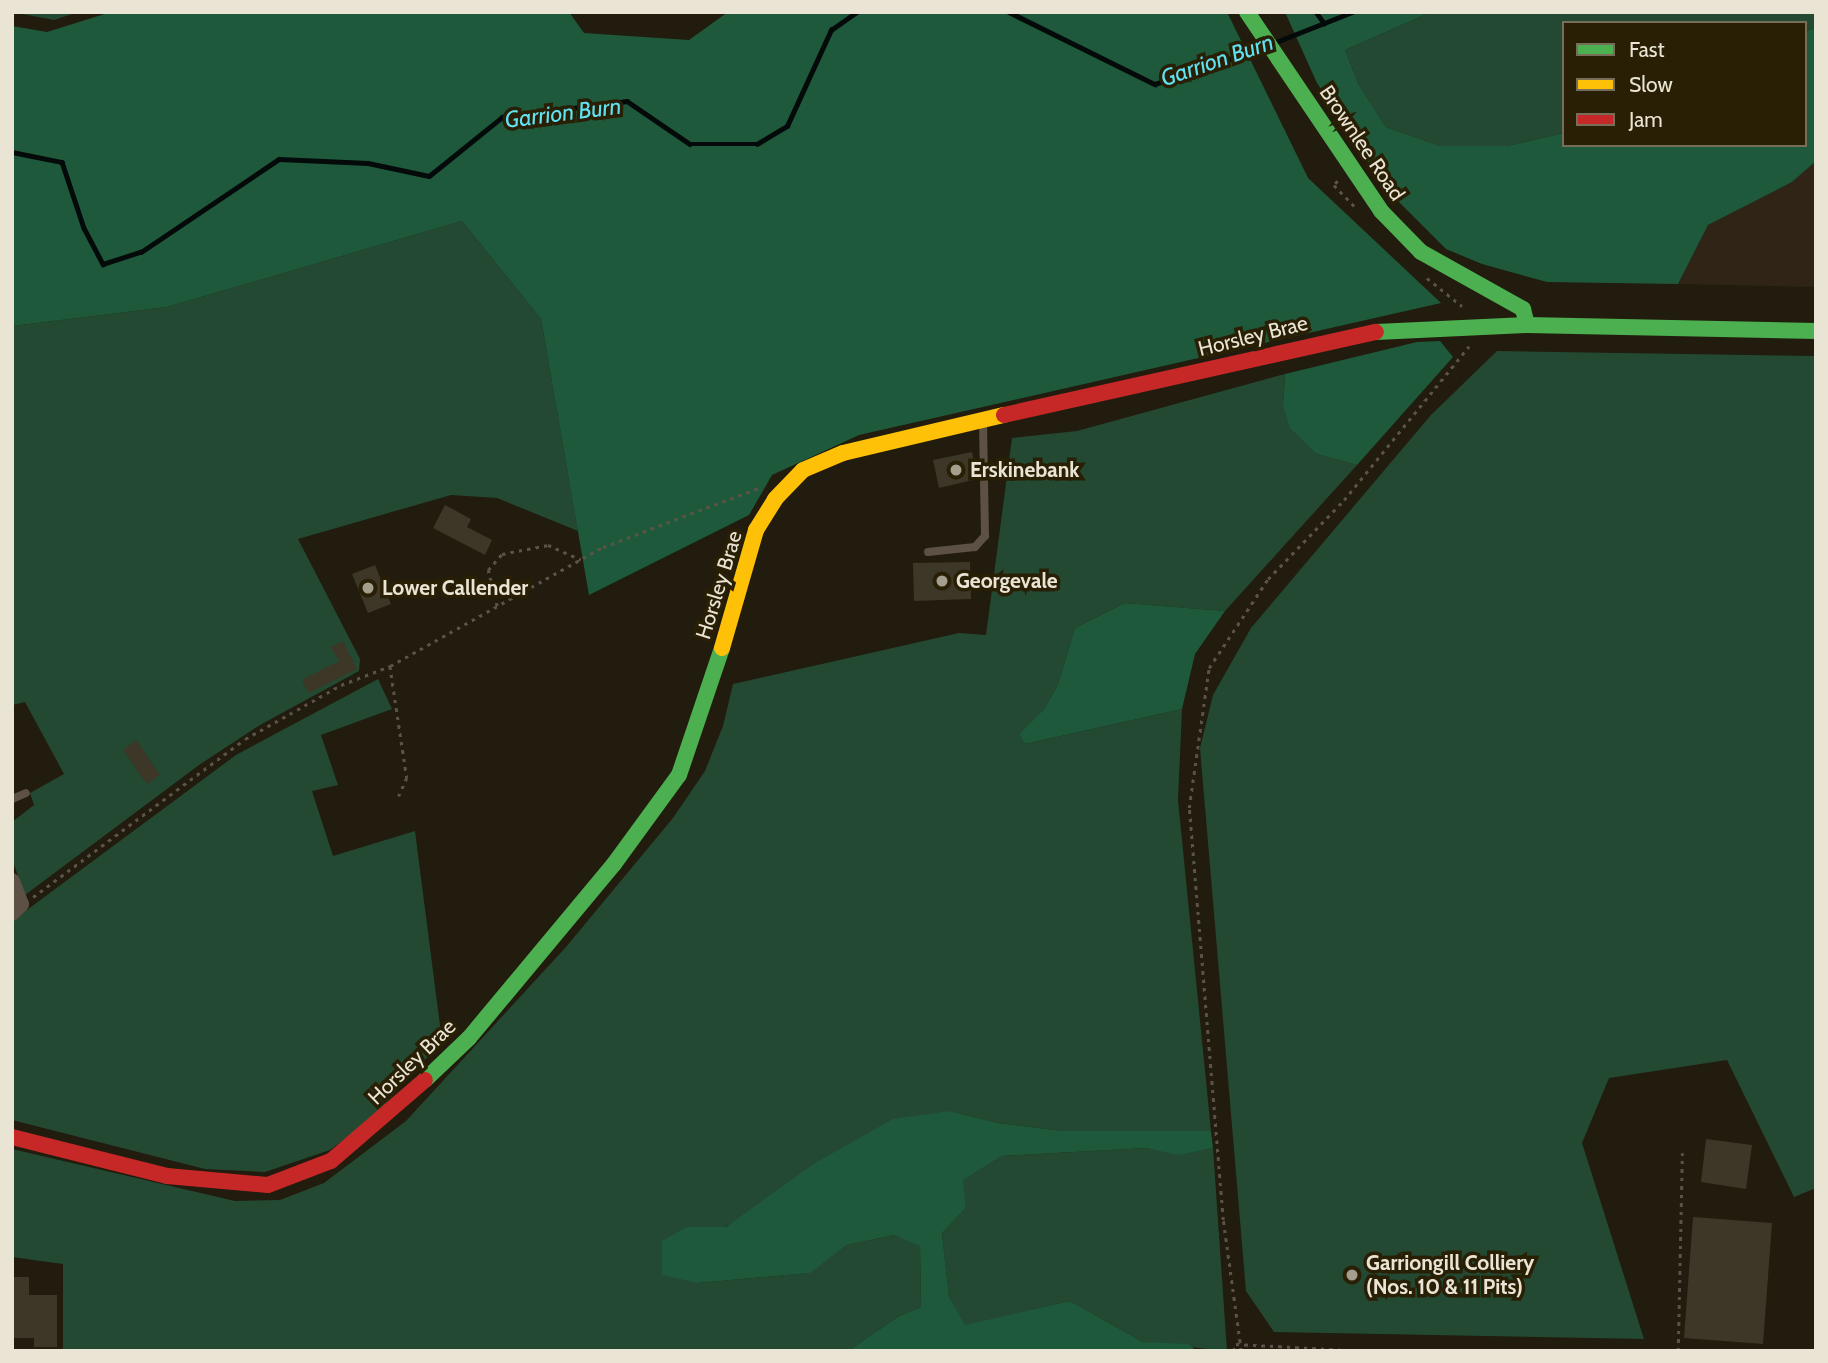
<!DOCTYPE html>
<style>
body{margin:0}
#map{position:relative;width:1828px;height:1363px;overflow:hidden;background:#211c0d;font-family:Cabin,sans-serif}
div>[style]{position:absolute}
[style*='--x']{left:calc(var(--x)*1px);top:calc(var(--y)*1px);width:calc(var(--w)*1px);rotate:calc(var(--a)*1deg)}
.commercial>*{inset:0;background:#2f2416}
.green>*{inset:0;background:#234933}
.forest>*{inset:0;background:#1f593b}
.stream>*{height:4.5px;margin:-2.25px;padding:0 2.25px;transform-origin:2.25px;border-radius:2.25px;background:#040a0a}
.building>*{inset:0;background:#3d3727}
.path>*{height:2.5px;margin-top:-1.25px;transform-origin:0;background:repeating-linear-gradient(90deg,#5c5249 0 3.5px,transparent 0 8.5px)}
.lane>*{height:8px;margin:-4px;padding:0 4px;transform-origin:4px;border-radius:4px;background:#5d5146}
.street>*{height:16px;margin:-8px;padding:0 8px;transform-origin:8px;border-radius:8px;background:#5d5146}
.fast>*{height:16px;margin:-8px;padding:0 8px;transform-origin:8px;border-radius:8px;background:#4caf50}
.slow>*{height:16px;margin:-8px;padding:0 8px;transform-origin:8px;border-radius:8px;background:#ffc107}
.jam>*{height:16px;margin:-8px;padding:0 8px;transform-origin:8px;border-radius:8px;background:#c62828}
.dots>*{width:19px;height:19px;translate:-50% -50%;box-sizing:border-box;border:4px solid #291f05;border-radius:50%}
span{translate:-50% -50%;white-space:nowrap;text-align:center;line-height:1.15;-webkit-text-stroke:7px #291f05;paint-order:stroke}
.street-label{font-size:21px;color:#eae4d5}
.poi-label{font-size:21px;color:#eae4d5;font-weight:700}
.left{translate:0 -50%;text-align:left}
.water-label{font-size:23px;color:#60e2f2;font-style:italic}
.frame{position:absolute;inset:0;border:14px solid #eae4d5;pointer-events:none}
.legend{position:absolute;left:1562px;top:21px;width:245px;height:126px;box-sizing:border-box;background:#291f05;border:2px solid #766e58;margin:0;padding:9px 12px;list-style:none;font-size:21px;color:#eae4d5}
.legend li{display:flex;align-items:center;gap:14px;height:35px}
.legend b{width:35px;border:2px solid #766e58}
</style>
<div id="map">
<div class="commercial">
<div style="clip-path:polygon(1816px 161px,1816px 287px,1678px 284px,1708px 225px,1792px 182px)"></div>
</div>
<div class="green">
<div style="clip-path:polygon(12px 12px,78px 12px,54px 20px)"></div>
<div style="clip-path:polygon(1431px 12px,1816px 12px,1816px 27px,1805px 32px,1805px 23px,1564px 23px,1564px 133px,1507px 146px,1440px 146px,1386px 127px,1359px 85px,1345px 50px)"></div>
<div style="clip-path:polygon(462px 221px,541px 319px,578px 531px,497px 498px,451px 495px,298px 539px,360px 659px,359px 671px,260px 725px,199px 765px,25px 895px,12px 859px,12px 822px,34px 805px,30px 793px,64px 774px,25px 702px,12px 705px,12px 326px,167px 307px)"></div>
<div style="clip-path:polygon(1497px 351px,1816px 356px,1816px 1188px,1794px 1197px,1727px 1060px,1609px 1078px,1582px 1143px,1644px 1339px,1274px 1332px,1246px 1291px,1200px 748px,1213px 695px,1251px 628px,1431px 415px)"></div>
<div style="clip-path:polygon(1285px 374px,1283px 405px,1317px 454px,1357px 465px,1225px 611px,1125px 603px,1075px 628px,1058px 684px,1045px 708px,1019px 734px,1025px 744px,1182px 709px,1178px 800px,1211px 1131px,1064px 1131px,998px 1123px,950px 1111px,725px 1227px,687px 1227px,698px 1283px,809px 1273px,847px 1245px,894px 1235px,920px 1245px,921px 1307px,899px 1316px,848px 1351px,63px 1351px,63px 1264px,12px 1257px,12px 1149px,235px 1201px,280px 1200px,324px 1183px,406px 1121px,566px 947px,673px 818px,705px 771px,723px 726px,733px 684px,959px 633px,986px 635px,1012px 438px,1077px 431px)"></div>
<div style="clip-path:polygon(378px 679px,392px 709px,321px 735px,338px 785px,312px 791px,333px 856px,415px 831px,442px 1041px,372px 1118px,330px 1150px,265px 1172px,205px 1169px,12px 1120px,12px 921px,236px 755px)"></div>
<div style="clip-path:polygon(1146px 1148px,1178px 1154px,1213px 1148px,1227px 1351px,1143px 1342px,1070px 1301px,965px 1326px,949px 1298px,942px 1233px,966px 1208px,962px 1180px,1002px 1156px)"></div>
</div>
<div class="forest">
<div style="clip-path:polygon(111px 12px,569px 12px,584px 33px,689px 40px,728px 12px,1227px 12px,1308px 178px,1441px 303px,859px 435px,772px 475px,749px 515px,589px 595px,541px 319px,462px 221px,167px 307px,12px 326px,12px 26px,47px 32px)"></div>
<div style="clip-path:polygon(1285px 12px,1431px 12px,1345px 50px,1359px 85px,1386px 127px,1440px 146px,1507px 146px,1564px 133px,1564px 145px,1805px 145px,1805px 32px,1816px 27px,1816px 161px,1792px 182px,1708px 225px,1678px 284px,1547px 282px,1482px 264px,1446px 249px,1382px 185px,1317px 83px)"></div>
<div style="clip-path:polygon(1440px 341px,1453px 357px,1357px 465px,1317px 454px,1290px 428px,1283px 405px,1285px 374px,1417px 342px)"></div>
<div style="clip-path:polygon(1125px 603px,1225px 611px,1195px 654px,1182px 709px,1025px 744px,1019px 734px,1045px 708px,1058px 684px,1075px 628px)"></div>
<div style="clip-path:polygon(950px 1111px,998px 1123px,1064px 1131px,1211px 1131px,1213px 1148px,1178px 1155px,1146px 1148px,1002px 1156px,963px 1180px,966px 1208px,942px 1233px,949px 1297px,965px 1325px,1070px 1301px,1143px 1342px,1188px 1344px,1197px 1351px,848px 1351px,899px 1316px,921px 1307px,920px 1246px,894px 1235px,847px 1245px,810px 1273px,698px 1283px,662px 1275px,662px 1241px,687px 1227px,726px 1227px,815px 1163px,893px 1119px)"></div>
</div>
<div class="stream">
<div style="--x:1009;--y:12;--w:163;--a:26.3"></div>
<div style="--x:1155;--y:84;--w:113;--a:-18.6"></div>
<div style="--x:1316;--y:12;--w:14;--a:54"></div>
<div style="--x:1276;--y:42;--w:82;--a:-21.5"></div>
<div style="--x:12;--y:152;--w:51;--a:11.3"></div>
<div style="--x:62;--y:162;--w:70;--a:71.6"></div>
<div style="--x:84;--y:228;--w:41;--a:62.2"></div>
<div style="--x:103;--y:264;--w:40;--a:-18"></div>
<div style="--x:141;--y:252;--w:166;--a:-34"></div>
<div style="--x:279;--y:159;--w:89;--a:2.6"></div>
<div style="--x:368;--y:163;--w:62;--a:12"></div>
<div style="--x:429;--y:176;--w:94;--a:-38.9"></div>
<div style="--x:502;--y:117;--w:126;--a:-7.3"></div>
<div style="--x:627;--y:101;--w:76;--a:34.3"></div>
<div style="--x:690;--y:144;--w:67;--a:0"></div>
<div style="--x:757;--y:144;--w:35;--a:-31"></div>
<div style="--x:787;--y:126;--w:106;--a:-65.4"></div>
<div style="--x:831;--y:30;--w:32;--a:-35"></div>
</div>
<div class="building">
<div style="clip-path:polygon(972px 452px,977px 479px,939px 488px,933px 460px)"></div>
<div style="clip-path:polygon(445px 505px,471px 519px,467px 527px,492px 540px,485px 555px,433px 528px)"></div>
<div style="clip-path:polygon(970px 562px,971px 599px,914px 601px,913px 563px)"></div>
<div style="clip-path:polygon(375px 565px,391px 604px,368px 613px,352px 574px)"></div>
<div style="clip-path:polygon(343px 641px,357px 669px,309px 693px,302px 680px,339px 661px,331px 647px)"></div>
<div style="clip-path:polygon(136px 740px,160px 775px,147px 784px,123px 750px)"></div>
<div style="clip-path:polygon(1706px 1139px,1752px 1145px,1746px 1189px,1701px 1182px)"></div>
<div style="clip-path:polygon(1693px 1217px,1772px 1223px,1763px 1344px,1684px 1338px)"></div>
<div style="clip-path:polygon(12px 1277px,29px 1277px,29px 1295px,57px 1295px,57px 1347px,34px 1347px,34px 1338px,12px 1338px)"></div>
</div>
<div class="path">
<div style="--x:1338;--y:181;--w:6;--a:135"></div>
<div style="--x:1334;--y:185;--w:30;--a:46"></div>
<div style="--x:1427;--y:278;--w:45;--a:38.7"></div>
<div style="--x:497;--y:606;--w:37;--a:-104"></div>
<div style="--x:488;--y:570;--w:21;--a:-49"></div>
<div style="--x:502;--y:554;--w:47;--a:-11.1"></div>
<div style="--x:548;--y:545;--w:36;--a:24"></div>
<div style="--x:390;--y:666;--w:113;--a:81.4"></div>
<div style="--x:407;--y:778;--w:20;--a:114"></div>
<div style="--x:33;--y:897;--w:264;--a:-36.7"></div>
<div style="--x:245;--y:739;--w:110;--a:-29.4"></div>
<div style="--x:341;--y:685;--w:53;--a:-21.2"></div>
<div style="--x:390;--y:666;--w:244;--a:-29.2"></div>
<div style="--x:603;--y:547;--w:166;--a:-20.8"></div>
<div style="--x:1233;--y:1351;--w:8;--a:-67"></div>
<div style="--x:1236;--y:1344;--w:128;--a:3.1"></div>
<div style="--x:1241;--y:1351;--w:132;--a:-97.8"></div>
<div style="--x:1223;--y:1220;--w:413;--a:-94.7"></div>
<div style="--x:1189;--y:808;--w:141;--a:-81.9"></div>
<div style="--x:1209;--y:668;--w:107;--a:-56.5"></div>
<div style="--x:1268;--y:579;--w:110;--a:-46.1"></div>
<div style="--x:1344;--y:500;--w:198;--a:-50.9"></div>
<div style="--x:1678;--y:1351;--w:198;--a:-88.8"></div>
</div>
<div class="lane">
<div style="--x:928;--y:552;--w:47;--a:-6.1"></div>
<div style="--x:975;--y:547;--w:15;--a:-48"></div>
<div style="--x:985;--y:536;--w:112;--a:-91"></div>
<div style="--x:12;--y:799;--w:15;--a:-23"></div>
</div>
<div class="street">
<div style="--x:12;--y:881;--w:25;--a:69"></div>
<div style="--x:21;--y:904;--w:13;--a:135"></div>
</div>
<div class="fast">
<div style="--x:1247;--y:12;--w:240;--a:56"></div>
<div style="--x:1381;--y:211;--w:57;--a:45.7"></div>
<div style="--x:1421;--y:252;--w:117;--a:29.2"></div>
<div style="--x:1523;--y:309;--w:16;--a:76"></div>
<div style="--x:1376;--y:332;--w:151;--a:-2.7"></div>
<div style="--x:1527;--y:325;--w:289;--a:1.2"></div>
<div style="--x:425;--y:1080;--w:61;--a:-43.7"></div>
<div style="--x:469;--y:1038;--w:226;--a:-50.2"></div>
<div style="--x:614;--y:864;--w:110;--a:-53.9"></div>
<div style="--x:679;--y:775;--w:134;--a:-71.3"></div>
</div>
<div class="slow">
<div style="--x:722;--y:648;--w:123;--a:-73.9"></div>
<div style="--x:756;--y:530;--w:36;--a:-58"></div>
<div style="--x:775;--y:499;--w:40;--a:-46"></div>
<div style="--x:803;--y:470;--w:43;--a:-23"></div>
<div style="--x:843;--y:453;--w:165;--a:-13.3"></div>
</div>
<div class="jam">
<div style="--x:1004;--y:415;--w:381;--a:-12.6"></div>
<div style="--x:12;--y:1137;--w:160;--a:14.1"></div>
<div style="--x:167;--y:1176;--w:101;--a:5.1"></div>
<div style="--x:268;--y:1185;--w:67;--a:-20.9"></div>
<div style="--x:331;--y:1161;--w:124;--a:-40.8"></div>
</div>
<div class="dots">
<div style="left:956px;top:470px;background:#a49e8f"></div>
<div style="left:942px;top:581px;background:#a49e8f"></div>
<div style="left:368px;top:588px;background:#a49e8f"></div>
<div style="left:1352px;top:1275px;background:#a49e8f"></div>
</div>
<div class="street-label">
<span style="left:1362px;top:143px;rotate:56deg">Brownlee Road</span>
<span style="left:1253px;top:336px;rotate:-14deg">Horsley Brae</span>
<span style="left:719px;top:585px;rotate:-73deg">Horsley Brae</span>
<span style="left:412px;top:1062px;rotate:-44deg">Horsley Brae</span>
</div>
<div class="poi-label">
<span class="left" style="left:970px;top:470px">Erskinebank</span>
<span class="left" style="left:956px;top:581px">Georgevale</span>
<span class="left" style="left:382px;top:588px">Lower Callender</span>
<span class="left" style="left:1366px;top:1275px">Garriongill Colliery<br>(Nos. 10 &amp; 11 Pits)</span>
</div>
<div class="water-label">
<span style="left:1217px;top:60px;rotate:-19deg">Garrion Burn</span>
<span style="left:563px;top:113px;rotate:-7deg">Garrion Burn</span>
</div>
<div class="frame"></div>
<ul class="legend">
<li><b style="height:9px;background:#4caf50"></b>Fast</li>
<li><b style="height:9px;background:#ffc107"></b>Slow</li>
<li><b style="height:9px;background:#c62828"></b>Jam</li>
</ul>
</div>
